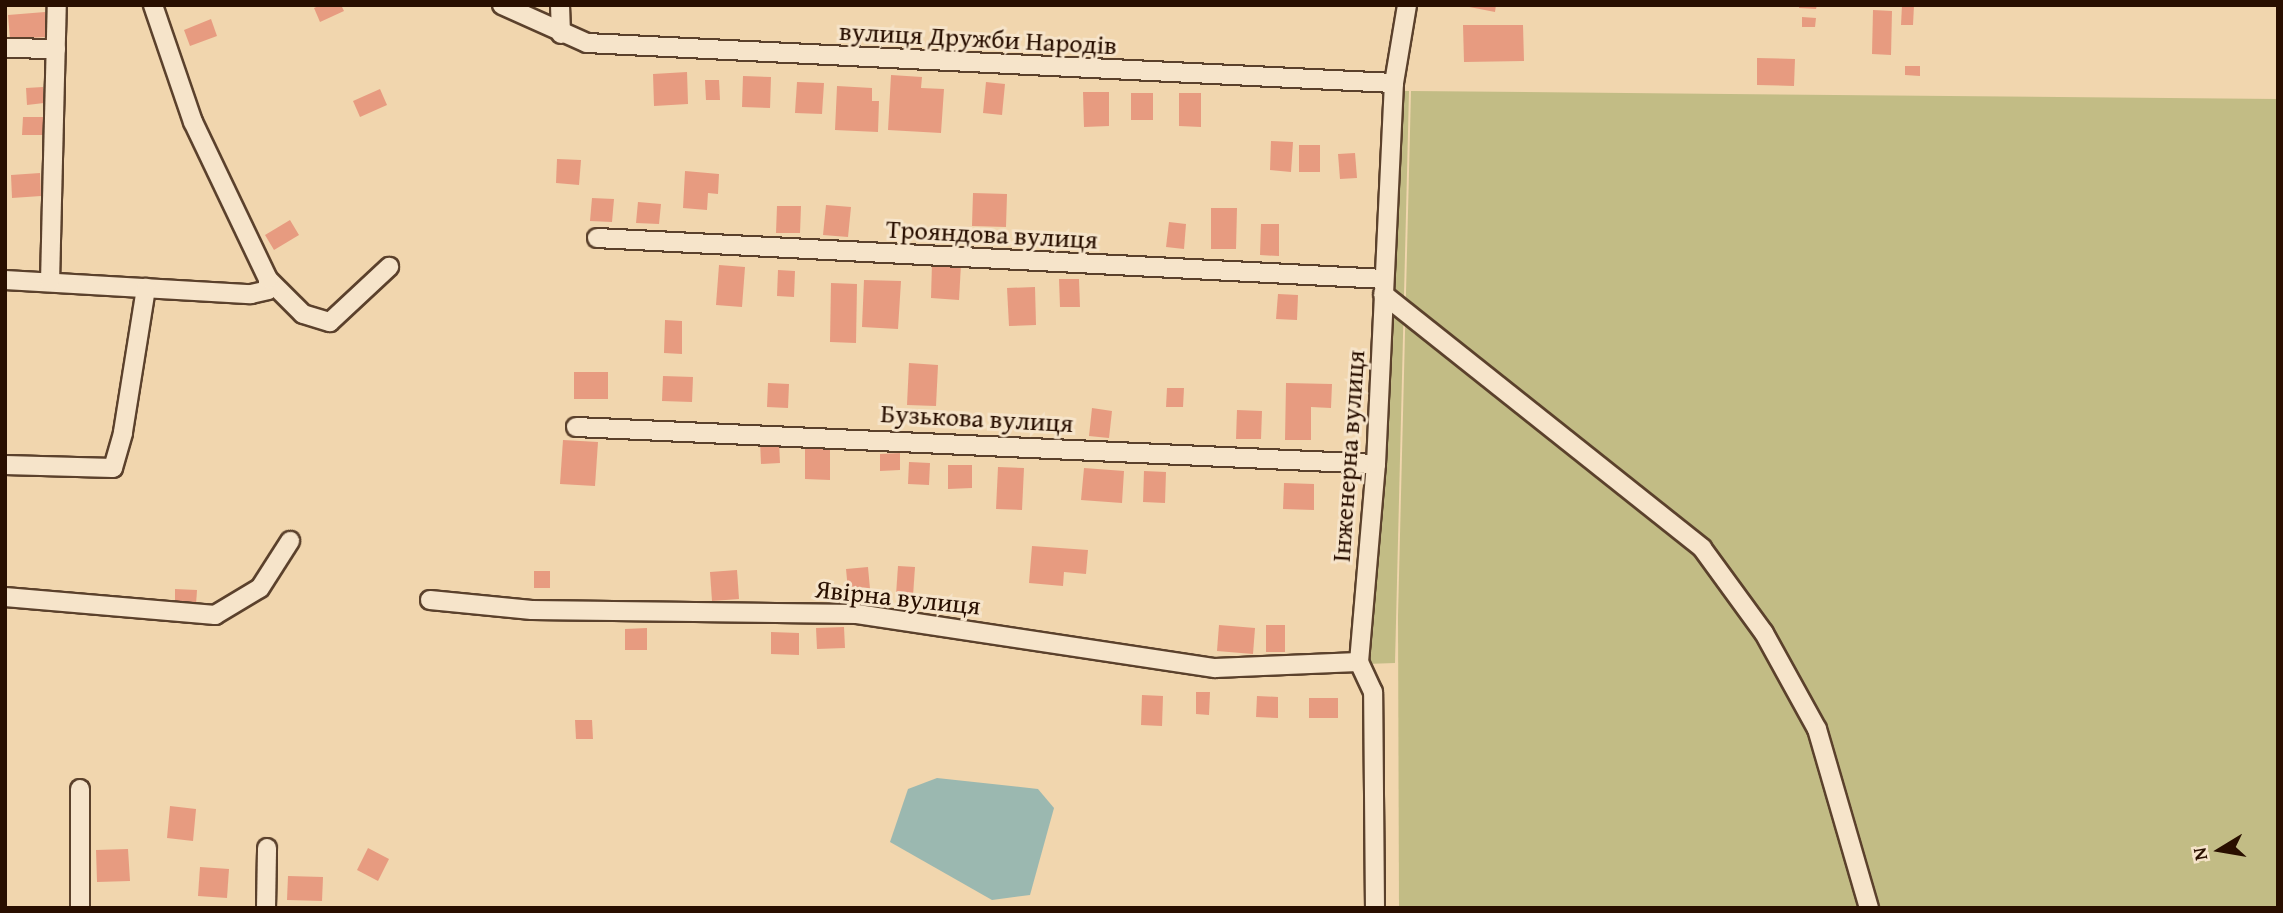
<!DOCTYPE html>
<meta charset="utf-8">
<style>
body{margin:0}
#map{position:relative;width:2283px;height:913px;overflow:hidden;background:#f1d6ae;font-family:"Gentium Book Plus",serif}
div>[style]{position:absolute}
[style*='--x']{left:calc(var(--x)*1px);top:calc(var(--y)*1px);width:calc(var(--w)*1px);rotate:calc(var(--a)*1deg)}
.green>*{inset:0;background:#c2bc85}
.water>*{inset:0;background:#9bb8b0}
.building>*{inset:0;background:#e79b80}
.roads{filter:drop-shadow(2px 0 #5b412c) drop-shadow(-2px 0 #5b412c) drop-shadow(0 2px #5b412c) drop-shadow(0 -2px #5b412c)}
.minor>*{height:18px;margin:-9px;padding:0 9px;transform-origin:9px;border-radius:9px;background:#f6e4ca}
span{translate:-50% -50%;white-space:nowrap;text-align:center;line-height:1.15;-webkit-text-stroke:6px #f6e4ca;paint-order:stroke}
.street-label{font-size:26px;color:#290f00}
.frame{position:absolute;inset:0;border:7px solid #290f00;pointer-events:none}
.north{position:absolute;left:2185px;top:815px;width:70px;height:70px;-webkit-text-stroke:5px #f6e4ca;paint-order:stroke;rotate:259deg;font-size:19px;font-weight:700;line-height:28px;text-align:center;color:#290f00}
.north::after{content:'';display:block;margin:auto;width:24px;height:32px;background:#290f00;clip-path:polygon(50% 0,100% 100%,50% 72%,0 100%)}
</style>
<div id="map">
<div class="green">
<div style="clip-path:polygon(1396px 91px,1409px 91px,1395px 663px,1366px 664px)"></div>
<div style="clip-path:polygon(1411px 91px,2278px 99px,2278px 908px,1399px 908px,1398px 616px)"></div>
</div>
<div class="water">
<div style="clip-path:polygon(937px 778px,1038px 789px,1054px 808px,1030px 895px,992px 900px,890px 842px,908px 789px)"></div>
</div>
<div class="building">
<div style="clip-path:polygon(321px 5px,341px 5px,344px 11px,320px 22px,314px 8px)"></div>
<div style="clip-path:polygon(1459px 5px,1496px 5px,1495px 12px)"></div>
<div style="clip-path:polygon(1799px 5px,1817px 5px,1816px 9px,1799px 8px)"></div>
<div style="clip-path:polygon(1902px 5px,1914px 5px,1913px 25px,1901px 25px)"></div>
<div style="clip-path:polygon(1873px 10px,1892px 11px,1891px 55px,1872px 54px)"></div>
<div style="clip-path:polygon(45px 12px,46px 37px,10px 39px,8px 15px)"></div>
<div style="clip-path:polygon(1802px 17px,1816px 18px,1815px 27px,1802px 27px)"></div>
<div style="clip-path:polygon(211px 19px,217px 36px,190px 46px,184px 30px)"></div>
<div style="clip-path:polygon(1463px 25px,1523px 25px,1524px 61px,1464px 62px)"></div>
<div style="clip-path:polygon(1757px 58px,1795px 59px,1794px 86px,1757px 85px)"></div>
<div style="clip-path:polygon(1905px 66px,1920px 66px,1920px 76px,1905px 75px)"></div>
<div style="clip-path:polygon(687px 72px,688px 104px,654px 106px,653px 74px)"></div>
<div style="clip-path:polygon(891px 75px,922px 77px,921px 88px,944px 89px,941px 133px,888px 130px)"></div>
<div style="clip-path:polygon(743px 76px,771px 77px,770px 108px,742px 107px)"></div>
<div style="clip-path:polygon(705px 80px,719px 80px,720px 100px,706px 100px)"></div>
<div style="clip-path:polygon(797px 82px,824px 83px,822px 114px,795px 113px)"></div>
<div style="clip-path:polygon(986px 82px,1005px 84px,1002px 115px,983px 113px)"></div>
<div style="clip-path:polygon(837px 86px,872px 88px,872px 101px,879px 101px,878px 132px,835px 130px)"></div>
<div style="clip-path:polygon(43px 87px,44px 103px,27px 105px,26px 88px)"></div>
<div style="clip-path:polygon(380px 89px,387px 105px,360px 117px,353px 101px)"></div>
<div style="clip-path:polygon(1083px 92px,1109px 92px,1109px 126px,1084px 127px)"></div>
<div style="clip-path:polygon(1131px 93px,1153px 93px,1153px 120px,1131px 120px)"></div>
<div style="clip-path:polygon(1179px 93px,1201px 93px,1201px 127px,1179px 126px)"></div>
<div style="clip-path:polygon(23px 117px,46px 117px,45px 135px,22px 135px)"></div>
<div style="clip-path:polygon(1271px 141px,1293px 142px,1291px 172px,1270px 170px)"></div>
<div style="clip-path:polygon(1299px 145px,1320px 145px,1320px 172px,1299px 172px)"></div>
<div style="clip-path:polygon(1355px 153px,1357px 178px,1340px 179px,1338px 154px)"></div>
<div style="clip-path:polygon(557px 159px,581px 160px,579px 185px,556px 183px)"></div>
<div style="clip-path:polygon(685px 171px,719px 174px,718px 194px,708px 193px,707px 210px,683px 208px)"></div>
<div style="clip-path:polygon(40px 173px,41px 196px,12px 198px,11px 175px)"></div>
<div style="clip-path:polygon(973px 193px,1007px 194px,1006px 227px,972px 226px)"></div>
<div style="clip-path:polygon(592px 198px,614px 199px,612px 222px,590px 221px)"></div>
<div style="clip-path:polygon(638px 202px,661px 204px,659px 224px,636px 223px)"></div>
<div style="clip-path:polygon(826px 205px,851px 207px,848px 237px,823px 235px)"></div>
<div style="clip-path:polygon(777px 206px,801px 206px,800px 233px,776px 233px)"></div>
<div style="clip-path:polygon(1211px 208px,1237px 208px,1236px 249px,1211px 249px)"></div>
<div style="clip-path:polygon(290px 220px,299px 235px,274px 250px,265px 235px)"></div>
<div style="clip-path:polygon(1169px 222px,1186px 224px,1184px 249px,1166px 247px)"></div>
<div style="clip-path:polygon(1261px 224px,1279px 224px,1279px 256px,1260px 255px)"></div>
<div style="clip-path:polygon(932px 263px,961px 264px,959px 300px,931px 298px)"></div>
<div style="clip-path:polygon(719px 265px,745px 267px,742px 307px,716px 305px)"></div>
<div style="clip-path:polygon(778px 270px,795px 271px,794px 297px,777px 296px)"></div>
<div style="clip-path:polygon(1059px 279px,1079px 279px,1080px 307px,1060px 307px)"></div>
<div style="clip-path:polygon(864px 280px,901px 281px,898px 329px,862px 327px)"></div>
<div style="clip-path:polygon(831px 283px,857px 284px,856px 343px,830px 342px)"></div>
<div style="clip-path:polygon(1035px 287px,1036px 325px,1009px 326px,1007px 288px)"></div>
<div style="clip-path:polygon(1278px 294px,1298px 295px,1297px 320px,1276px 319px)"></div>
<div style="clip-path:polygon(665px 320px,682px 321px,682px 354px,664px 353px)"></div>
<div style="clip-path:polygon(909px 363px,938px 365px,936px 406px,907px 405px)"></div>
<div style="clip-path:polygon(574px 372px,608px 372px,608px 399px,574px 399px)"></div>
<div style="clip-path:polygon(663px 376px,693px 377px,692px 402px,662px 401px)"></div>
<div style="clip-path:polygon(768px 383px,789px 384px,788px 408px,767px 407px)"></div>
<div style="clip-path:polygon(1286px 383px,1332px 384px,1331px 408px,1311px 407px,1311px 440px,1285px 440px)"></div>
<div style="clip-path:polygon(1167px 388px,1184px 388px,1183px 407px,1166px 407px)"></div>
<div style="clip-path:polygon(1092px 408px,1112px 411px,1109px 438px,1089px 436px)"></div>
<div style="clip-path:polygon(1237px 410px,1262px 411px,1261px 439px,1236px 439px)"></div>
<div style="clip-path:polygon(563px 440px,598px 442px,595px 486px,560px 484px)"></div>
<div style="clip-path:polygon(779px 440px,780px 463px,761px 464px,760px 441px)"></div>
<div style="clip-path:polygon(805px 443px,830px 444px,830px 480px,805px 479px)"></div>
<div style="clip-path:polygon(900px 453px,900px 470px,880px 471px,880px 454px)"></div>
<div style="clip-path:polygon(909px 462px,930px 463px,929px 485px,908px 484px)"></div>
<div style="clip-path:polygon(948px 465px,972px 465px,972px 488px,948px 489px)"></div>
<div style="clip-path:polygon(998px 467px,1024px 468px,1022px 510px,996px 509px)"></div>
<div style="clip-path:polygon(1084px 468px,1124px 471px,1122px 503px,1081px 500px)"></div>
<div style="clip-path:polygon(1144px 471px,1166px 472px,1165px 503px,1143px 502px)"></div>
<div style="clip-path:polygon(1284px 483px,1314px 484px,1314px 510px,1283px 509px)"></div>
<div style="clip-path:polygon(1032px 546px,1088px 550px,1086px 574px,1064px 572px,1063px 586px,1029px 583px)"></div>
<div style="clip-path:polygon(898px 566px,915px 567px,913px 596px,896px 595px)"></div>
<div style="clip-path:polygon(868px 567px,870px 589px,848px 590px,846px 569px)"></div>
<div style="clip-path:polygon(737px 570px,739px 599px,712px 601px,710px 572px)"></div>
<div style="clip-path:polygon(534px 571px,550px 571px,550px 588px,534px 588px)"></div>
<div style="clip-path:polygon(175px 589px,197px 590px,196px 605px,175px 604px)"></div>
<div style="clip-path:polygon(1219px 625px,1255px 628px,1253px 654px,1217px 651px)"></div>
<div style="clip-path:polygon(1266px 625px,1285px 625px,1285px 652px,1266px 652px)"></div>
<div style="clip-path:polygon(844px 627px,845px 648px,817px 649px,816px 628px)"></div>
<div style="clip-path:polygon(647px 628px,647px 650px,625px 650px,625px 629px)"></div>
<div style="clip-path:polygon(771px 632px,799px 633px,799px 655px,771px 654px)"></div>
<div style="clip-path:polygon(1196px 692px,1210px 692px,1209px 715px,1196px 714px)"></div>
<div style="clip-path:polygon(1142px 695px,1163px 696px,1162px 726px,1141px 725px)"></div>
<div style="clip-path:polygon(1257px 696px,1278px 697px,1278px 718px,1256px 717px)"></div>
<div style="clip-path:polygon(1309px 698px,1338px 698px,1338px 718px,1309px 718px)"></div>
<div style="clip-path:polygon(575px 720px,592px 720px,593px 739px,576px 739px)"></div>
<div style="clip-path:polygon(170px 806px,196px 809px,193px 841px,167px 838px)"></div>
<div style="clip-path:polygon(368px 848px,389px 859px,378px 881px,357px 870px)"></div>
<div style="clip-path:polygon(128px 849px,130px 881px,97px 882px,96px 850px)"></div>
<div style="clip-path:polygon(200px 867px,229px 869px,227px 898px,198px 896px)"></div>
<div style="clip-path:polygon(288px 876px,323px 877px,322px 901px,287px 900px)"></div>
</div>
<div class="roads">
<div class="minor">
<div style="--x:502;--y:5;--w:93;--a:24.1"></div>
<div style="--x:587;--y:43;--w:808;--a:2.84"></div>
<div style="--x:560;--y:5;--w:29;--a:88"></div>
<div style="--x:5;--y:48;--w:51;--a:1.1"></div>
<div style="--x:597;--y:238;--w:788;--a:2.98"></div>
<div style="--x:268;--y:279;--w:49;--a:45"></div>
<div style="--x:303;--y:314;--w:28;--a:17"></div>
<div style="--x:330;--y:322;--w:81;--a:-43"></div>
<div style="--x:5;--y:280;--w:246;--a:3.3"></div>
<div style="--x:251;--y:294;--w:17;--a:-13"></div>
<div style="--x:268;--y:290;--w:11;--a:-90"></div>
<div style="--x:268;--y:279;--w:174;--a:-115.5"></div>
<div style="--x:193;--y:122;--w:124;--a:-108.9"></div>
<div style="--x:50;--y:282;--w:277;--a:-88.6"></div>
<div style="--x:1383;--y:294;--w:408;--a:38.5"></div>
<div style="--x:1702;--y:548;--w:105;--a:53.9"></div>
<div style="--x:1764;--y:633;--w:110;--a:61.1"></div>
<div style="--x:1817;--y:729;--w:186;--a:73.8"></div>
<div style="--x:576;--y:427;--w:801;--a:2.65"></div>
<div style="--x:5;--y:465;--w:108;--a:1.6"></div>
<div style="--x:113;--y:468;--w:37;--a:-74"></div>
<div style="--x:123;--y:432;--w:146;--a:-80.9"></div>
<div style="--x:5;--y:597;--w:211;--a:4.9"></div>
<div style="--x:215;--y:615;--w:52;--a:-31"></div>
<div style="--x:260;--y:588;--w:56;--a:-57.4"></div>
<div style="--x:430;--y:600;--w:102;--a:5.6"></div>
<div style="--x:532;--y:610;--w:325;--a:0.7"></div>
<div style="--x:857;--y:614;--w:362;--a:8.6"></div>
<div style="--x:1215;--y:668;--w:144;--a:-2.4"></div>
<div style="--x:80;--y:908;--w:119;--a:-90"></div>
<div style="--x:266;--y:908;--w:60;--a:-89"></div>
<div style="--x:1375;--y:908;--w:216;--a:-90.5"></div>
<div style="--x:1373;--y:692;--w:33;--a:-115"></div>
<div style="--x:1359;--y:662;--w:199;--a:-85.1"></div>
<div style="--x:1376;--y:464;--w:381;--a:-87.3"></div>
<div style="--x:1394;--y:83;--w:79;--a:-80.5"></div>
</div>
</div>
<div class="street-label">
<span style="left:978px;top:38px;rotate:3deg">вулиця Дружби Народів</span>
<span style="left:992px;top:234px;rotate:3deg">Трояндова вулиця</span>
<span style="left:977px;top:418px;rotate:3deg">Бузькова вулиця</span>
<span style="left:1348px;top:456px;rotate:-86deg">Інженерна вулиця</span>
<span style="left:898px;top:597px;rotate:6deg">Явірна вулиця</span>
</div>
<div class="frame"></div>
<div class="north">N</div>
</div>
